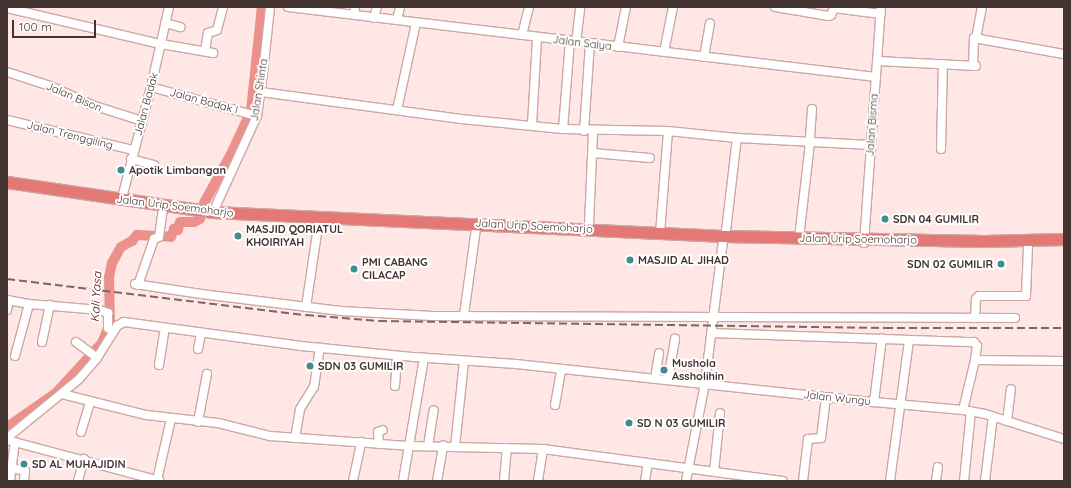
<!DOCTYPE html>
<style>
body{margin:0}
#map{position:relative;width:1071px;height:488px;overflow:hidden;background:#ffe7e5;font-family:Quicksand,sans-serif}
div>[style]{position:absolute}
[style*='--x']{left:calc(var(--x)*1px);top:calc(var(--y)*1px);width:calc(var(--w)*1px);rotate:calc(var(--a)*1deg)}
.river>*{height:10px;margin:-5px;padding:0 5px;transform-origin:5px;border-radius:5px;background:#eb908b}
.roads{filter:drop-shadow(1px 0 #cca7a4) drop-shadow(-1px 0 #cca7a4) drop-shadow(0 1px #cca7a4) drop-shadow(0 -1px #cca7a4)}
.minor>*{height:8px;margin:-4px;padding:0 4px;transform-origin:4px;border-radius:4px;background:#fff}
.highway>*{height:11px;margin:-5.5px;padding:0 5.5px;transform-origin:5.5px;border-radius:5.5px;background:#e37874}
.rail>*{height:1.5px;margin-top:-0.75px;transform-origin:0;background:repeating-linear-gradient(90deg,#786765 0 8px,transparent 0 12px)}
.dots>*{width:11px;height:11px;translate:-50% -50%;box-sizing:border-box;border:2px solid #fff;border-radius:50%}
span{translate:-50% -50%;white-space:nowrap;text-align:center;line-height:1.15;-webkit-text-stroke:4px #fff;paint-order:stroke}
.street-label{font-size:11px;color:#433432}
.poi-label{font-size:11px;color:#433432;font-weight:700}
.left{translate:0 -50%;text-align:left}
.right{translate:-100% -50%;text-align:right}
.water-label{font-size:12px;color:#54010a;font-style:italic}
.frame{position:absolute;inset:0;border:8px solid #433432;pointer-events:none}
.scale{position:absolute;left:12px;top:20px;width:84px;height:18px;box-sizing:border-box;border:2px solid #433432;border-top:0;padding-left:5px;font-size:12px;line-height:14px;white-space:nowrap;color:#433432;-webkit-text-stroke:3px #fff;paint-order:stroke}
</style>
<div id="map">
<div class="river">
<div style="--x:204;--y:203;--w:56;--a:-61.1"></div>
<div style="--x:231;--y:154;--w:47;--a:-65.1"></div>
<div style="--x:251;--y:111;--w:105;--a:-84"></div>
<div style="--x:7;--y:427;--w:60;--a:-34.8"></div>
<div style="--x:56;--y:393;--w:68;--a:-47.4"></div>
<div style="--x:102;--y:343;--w:22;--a:-68"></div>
<div style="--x:110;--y:323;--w:46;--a:-91.2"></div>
<div style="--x:109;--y:277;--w:14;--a:-78"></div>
<div style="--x:112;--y:263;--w:18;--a:-61"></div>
<div style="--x:121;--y:247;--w:13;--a:-29"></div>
<div style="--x:132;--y:241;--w:8;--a:-50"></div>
<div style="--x:137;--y:235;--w:34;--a:3"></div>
<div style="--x:171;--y:237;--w:9;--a:-69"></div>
<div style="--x:174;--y:229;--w:4;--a:14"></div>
<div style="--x:178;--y:230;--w:8;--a:-76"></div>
<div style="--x:180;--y:222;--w:14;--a:0"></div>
<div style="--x:194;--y:222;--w:7;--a:-27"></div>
</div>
<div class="roads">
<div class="minor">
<div style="--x:288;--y:7;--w:592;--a:6.79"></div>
<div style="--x:775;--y:7;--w:54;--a:9.6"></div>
<div style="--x:828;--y:16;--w:3;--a:-18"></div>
<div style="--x:831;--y:15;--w:8;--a:-67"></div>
<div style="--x:834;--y:8;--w:47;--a:7.3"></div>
<div style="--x:7;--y:8;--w:158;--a:13.2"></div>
<div style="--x:161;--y:44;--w:53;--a:9.8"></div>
<div style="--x:354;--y:15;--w:8;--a:-83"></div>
<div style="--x:374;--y:18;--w:11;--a:-75"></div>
<div style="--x:397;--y:20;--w:13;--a:-77"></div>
<div style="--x:165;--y:23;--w:16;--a:15"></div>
<div style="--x:522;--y:35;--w:29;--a:-76"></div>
<div style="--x:976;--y:38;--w:32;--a:-79"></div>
<div style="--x:576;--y:42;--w:35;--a:-83"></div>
<div style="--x:618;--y:47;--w:41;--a:-78.7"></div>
<div style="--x:205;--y:51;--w:18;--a:-81"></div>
<div style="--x:208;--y:33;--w:9;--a:-18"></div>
<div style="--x:217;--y:30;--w:24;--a:-75"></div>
<div style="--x:664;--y:52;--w:46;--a:-78.7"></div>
<div style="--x:704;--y:57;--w:34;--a:-80"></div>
<div style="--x:877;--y:61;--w:99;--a:2.9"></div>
<div style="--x:973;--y:66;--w:28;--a:-88"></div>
<div style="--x:974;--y:38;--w:91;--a:10.1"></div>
<div style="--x:7;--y:72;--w:45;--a:18"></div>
<div style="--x:50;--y:86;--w:46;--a:24.3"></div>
<div style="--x:92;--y:105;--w:52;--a:17.7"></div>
<div style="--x:151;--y:87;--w:110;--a:15.3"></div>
<div style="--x:261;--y:92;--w:202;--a:7.7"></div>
<div style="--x:461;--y:119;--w:102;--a:5.6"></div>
<div style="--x:563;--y:129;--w:105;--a:1.1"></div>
<div style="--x:668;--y:131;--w:69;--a:5.8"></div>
<div style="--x:737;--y:138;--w:134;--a:3"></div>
<div style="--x:397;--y:110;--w:89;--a:-77.7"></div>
<div style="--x:7;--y:120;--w:130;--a:13.4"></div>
<div style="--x:532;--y:125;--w:88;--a:-86.7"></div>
<div style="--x:563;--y:129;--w:88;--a:-85.5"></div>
<div style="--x:584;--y:131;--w:87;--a:-86.1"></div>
<div style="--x:941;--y:149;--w:85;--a:-88.7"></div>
<div style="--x:593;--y:153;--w:57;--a:5"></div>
<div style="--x:131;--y:159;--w:24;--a:15"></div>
<div style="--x:120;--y:199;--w:6;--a:-59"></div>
<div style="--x:123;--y:194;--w:111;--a:-75.3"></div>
<div style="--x:151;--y:87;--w:82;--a:-77.3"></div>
<div style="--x:213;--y:212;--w:106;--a:-65.4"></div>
<div style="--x:257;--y:116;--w:43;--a:-82.1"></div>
<div style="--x:263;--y:73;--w:66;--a:-83.9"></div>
<div style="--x:587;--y:229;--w:5;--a:-68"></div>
<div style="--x:589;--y:224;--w:93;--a:-87.5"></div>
<div style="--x:660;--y:233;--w:102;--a:-85.5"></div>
<div style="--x:724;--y:236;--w:5;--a:-68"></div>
<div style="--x:726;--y:231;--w:94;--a:-83.3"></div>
<div style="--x:799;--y:238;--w:87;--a:-83.4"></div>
<div style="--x:809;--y:152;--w:43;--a:-86"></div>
<div style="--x:864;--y:243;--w:237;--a:-85.9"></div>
<div style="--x:135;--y:284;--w:67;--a:8.6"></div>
<div style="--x:201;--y:294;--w:141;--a:6.9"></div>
<div style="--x:341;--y:311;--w:92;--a:3.1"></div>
<div style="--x:433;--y:316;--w:582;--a:0.2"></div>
<div style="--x:138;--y:285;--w:49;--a:-70.8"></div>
<div style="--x:154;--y:239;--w:5;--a:-22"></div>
<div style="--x:159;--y:237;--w:28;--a:-82"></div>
<div style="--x:7;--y:300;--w:22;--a:10"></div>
<div style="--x:29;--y:304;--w:71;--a:4.8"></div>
<div style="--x:100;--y:310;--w:9;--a:21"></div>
<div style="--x:108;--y:313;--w:15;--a:90"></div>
<div style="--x:108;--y:328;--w:6;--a:31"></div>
<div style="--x:306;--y:307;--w:88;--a:-81.5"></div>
<div style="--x:7;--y:310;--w:10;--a:-79"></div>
<div style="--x:464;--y:315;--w:88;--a:-82.1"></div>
<div style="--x:975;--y:318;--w:19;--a:-87"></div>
<div style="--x:976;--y:299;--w:4;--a:-45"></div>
<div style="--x:979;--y:296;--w:47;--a:0"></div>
<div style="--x:1026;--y:296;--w:50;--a:-87.7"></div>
<div style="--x:711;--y:333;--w:263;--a:2"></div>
<div style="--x:974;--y:342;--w:5;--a:53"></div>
<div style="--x:977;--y:346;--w:14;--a:98"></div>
<div style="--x:975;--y:360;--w:51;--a:103.5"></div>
<div style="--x:42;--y:342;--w:38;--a:-78"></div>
<div style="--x:76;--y:342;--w:26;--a:37"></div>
<div style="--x:198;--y:349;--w:16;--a:-79"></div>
<div style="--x:15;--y:356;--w:54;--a:-74.9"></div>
<div style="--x:975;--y:360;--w:89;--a:0.6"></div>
<div style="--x:159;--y:365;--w:37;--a:-81"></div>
<div style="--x:655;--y:379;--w:26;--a:-81"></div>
<div style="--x:668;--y:380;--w:42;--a:-80.3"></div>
<div style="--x:395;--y:386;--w:30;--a:-86"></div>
<div style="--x:62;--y:394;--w:87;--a:14"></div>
<div style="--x:146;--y:415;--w:72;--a:6.3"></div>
<div style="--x:218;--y:423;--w:54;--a:14"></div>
<div style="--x:270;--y:436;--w:138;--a:4.1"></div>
<div style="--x:408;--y:446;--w:135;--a:1.3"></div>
<div style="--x:543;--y:449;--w:32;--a:99"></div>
<div style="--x:874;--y:402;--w:64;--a:-82.9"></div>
<div style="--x:555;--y:405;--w:36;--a:-80"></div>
<div style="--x:1007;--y:421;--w:32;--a:-83"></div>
<div style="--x:198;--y:422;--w:49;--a:-79.4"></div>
<div style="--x:81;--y:432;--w:30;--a:-73"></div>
<div style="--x:7;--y:438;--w:93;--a:-39.3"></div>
<div style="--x:79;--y:379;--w:28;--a:-49"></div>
<div style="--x:97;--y:358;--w:38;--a:-58"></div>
<div style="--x:117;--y:326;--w:8;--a:-30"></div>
<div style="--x:124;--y:322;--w:179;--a:7.7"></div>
<div style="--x:301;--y:346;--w:114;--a:5.6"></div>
<div style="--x:414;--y:357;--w:102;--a:3.9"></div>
<div style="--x:516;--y:364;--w:360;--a:6.1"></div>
<div style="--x:874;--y:402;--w:89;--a:5.1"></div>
<div style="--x:963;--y:410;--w:22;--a:10"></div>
<div style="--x:985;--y:414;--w:83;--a:17.6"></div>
<div style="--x:295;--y:438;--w:29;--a:-80"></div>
<div style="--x:300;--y:409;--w:26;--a:-58"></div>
<div style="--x:314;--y:387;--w:40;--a:-81.5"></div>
<div style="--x:7;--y:440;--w:158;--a:15"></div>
<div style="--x:379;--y:444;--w:12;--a:-95"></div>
<div style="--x:378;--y:432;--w:5;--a:-22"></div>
<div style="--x:428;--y:446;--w:36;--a:-81"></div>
<div style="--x:455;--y:447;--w:85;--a:-84"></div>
<div style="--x:543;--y:449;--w:242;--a:7.6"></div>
<div style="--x:12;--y:468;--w:13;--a:13"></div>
<div style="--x:25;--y:471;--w:10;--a:96"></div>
<div style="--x:714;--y:472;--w:59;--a:-84.2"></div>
<div style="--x:157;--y:480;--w:63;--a:-77.1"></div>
<div style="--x:10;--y:481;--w:39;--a:-83"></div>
<div style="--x:78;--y:481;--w:23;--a:-75"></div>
<div style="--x:353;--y:481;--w:40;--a:-78"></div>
<div style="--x:403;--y:481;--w:125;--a:-80.3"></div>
<div style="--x:437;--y:481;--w:36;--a:-80"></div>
<div style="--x:504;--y:481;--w:33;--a:-85"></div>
<div style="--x:645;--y:481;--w:18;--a:-81"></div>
<div style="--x:686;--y:481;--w:100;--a:-79"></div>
<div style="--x:705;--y:383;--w:144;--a:-82.8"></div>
<div style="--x:803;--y:481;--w:42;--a:-83.2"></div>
<div style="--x:808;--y:439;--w:13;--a:-4"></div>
<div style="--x:821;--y:438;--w:41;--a:-83"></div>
<div style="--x:890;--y:481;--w:142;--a:-82.3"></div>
<div style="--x:936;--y:481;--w:14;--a:-82"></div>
<div style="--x:964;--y:481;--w:70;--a:-84.3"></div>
<div style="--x:985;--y:481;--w:65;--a:-83"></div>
</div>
<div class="highway">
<div style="--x:7;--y:182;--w:208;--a:8.3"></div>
<div style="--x:213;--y:212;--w:512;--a:2.69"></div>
<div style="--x:724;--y:236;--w:260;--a:1.1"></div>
<div style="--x:984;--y:241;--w:80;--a:-1.4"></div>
</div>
</div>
<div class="rail">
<div style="--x:7;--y:279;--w:301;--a:6.9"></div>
<div style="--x:306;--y:315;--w:73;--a:4.7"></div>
<div style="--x:379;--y:321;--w:506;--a:0.79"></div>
<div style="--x:885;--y:328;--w:179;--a:0"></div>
</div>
<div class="dots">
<div style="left:121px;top:170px;background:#438b8d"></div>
<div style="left:885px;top:219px;background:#438b8d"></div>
<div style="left:238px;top:236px;background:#438b8d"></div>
<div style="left:630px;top:260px;background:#438b8d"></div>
<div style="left:1001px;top:264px;background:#438b8d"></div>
<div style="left:354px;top:269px;background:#438b8d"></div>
<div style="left:310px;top:366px;background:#438b8d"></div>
<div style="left:664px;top:370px;background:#438b8d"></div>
<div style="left:629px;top:423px;background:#438b8d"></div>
<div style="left:24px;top:464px;background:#438b8d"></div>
</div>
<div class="street-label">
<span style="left:582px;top:43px;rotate:7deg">Jalan Salya</span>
<span style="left:259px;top:90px;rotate:-81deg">Jalan Shinta</span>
<span style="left:74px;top:97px;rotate:23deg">Jalan Bison</span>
<span style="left:204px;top:101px;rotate:15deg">Jalan Badak I</span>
<span style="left:146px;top:104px;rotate:-75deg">Jalan Badak</span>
<span style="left:872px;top:125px;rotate:-86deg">Jalan Bisma</span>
<span style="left:70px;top:135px;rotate:14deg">Jalan Trenggiling</span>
<span style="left:175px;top:206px;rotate:7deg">Jalan Urip Soemoharjo</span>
<span style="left:534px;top:226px;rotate:3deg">Jalan Urip Soemoharjo</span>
<span style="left:858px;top:239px;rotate:1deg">Jalan Urip Soemoharjo</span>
<span style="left:837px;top:398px;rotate:6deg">Jalan Wungu</span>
</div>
<div class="poi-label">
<span class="left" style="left:129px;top:170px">Apotik Limbangan</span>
<span class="left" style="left:893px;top:219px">SDN 04 GUMILIR</span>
<span class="left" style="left:246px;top:236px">MASJID QORIATUL<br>KHOIRIYAH</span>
<span class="left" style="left:638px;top:260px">MASJID AL JIHAD</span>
<span class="left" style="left:362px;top:269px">PMI CABANG<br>CILACAP</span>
<span class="right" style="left:993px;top:264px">SDN 02 GUMILIR</span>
<span class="left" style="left:672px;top:370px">Mushola<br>Assholihin</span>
<span class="left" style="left:318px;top:366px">SDN 03 GUMILIR</span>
<span class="left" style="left:637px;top:423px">SD N 03 GUMILIR</span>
<span class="left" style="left:32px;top:464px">SD AL MUHAJIDIN</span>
</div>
<div class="water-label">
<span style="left:96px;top:297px;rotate:-87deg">Kali Yasa</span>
</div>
<div class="frame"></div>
<div class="scale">100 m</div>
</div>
